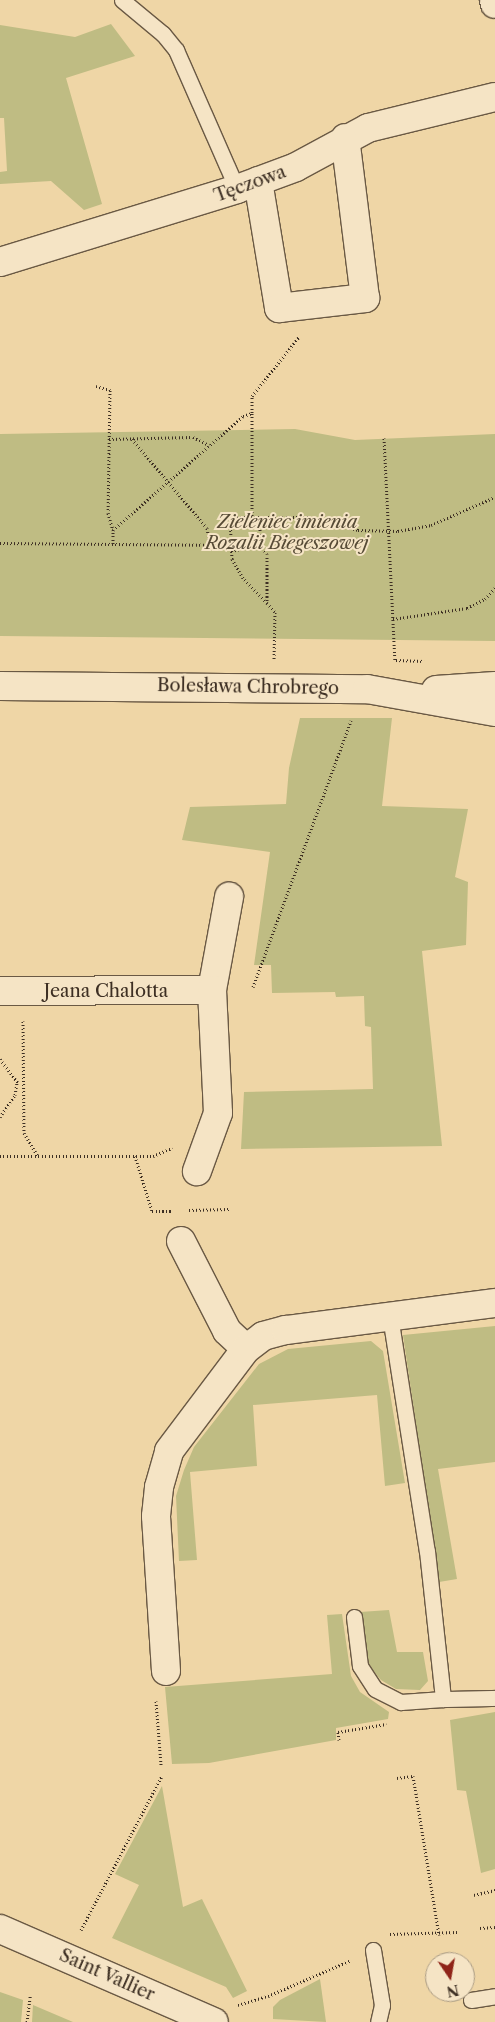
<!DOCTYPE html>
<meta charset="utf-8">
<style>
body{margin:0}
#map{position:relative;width:495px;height:2022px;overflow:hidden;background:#efd6a6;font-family:"Libre Caslon Text",serif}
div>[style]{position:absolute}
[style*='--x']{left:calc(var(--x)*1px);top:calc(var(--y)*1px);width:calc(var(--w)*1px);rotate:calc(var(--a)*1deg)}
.green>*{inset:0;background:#bfbc83}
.path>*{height:3px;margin-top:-1.5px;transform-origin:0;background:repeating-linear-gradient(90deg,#3d2f23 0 1px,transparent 0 3.5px)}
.roads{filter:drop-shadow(1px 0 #6a5944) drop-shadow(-1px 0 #6a5944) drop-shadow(0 1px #6a5944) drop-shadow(0 -1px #6a5944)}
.lane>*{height:15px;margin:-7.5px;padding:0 7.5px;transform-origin:7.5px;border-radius:7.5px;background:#f5e4c5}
.street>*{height:28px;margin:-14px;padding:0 14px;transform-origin:14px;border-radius:14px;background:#f5e4c5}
.secondary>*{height:28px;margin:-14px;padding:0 14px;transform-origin:14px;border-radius:14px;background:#f5e4c5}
span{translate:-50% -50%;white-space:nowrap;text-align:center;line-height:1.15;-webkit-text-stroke:4px #f5e4c5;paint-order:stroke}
.street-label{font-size:18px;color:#3d2f23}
.park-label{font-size:18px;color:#574b36;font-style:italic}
.north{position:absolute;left:425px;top:1952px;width:50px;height:50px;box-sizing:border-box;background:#f5e4c5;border:1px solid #ab9c84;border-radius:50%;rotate:168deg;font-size:14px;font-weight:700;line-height:20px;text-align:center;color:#3d2f23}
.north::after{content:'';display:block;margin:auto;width:18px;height:22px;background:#8f2418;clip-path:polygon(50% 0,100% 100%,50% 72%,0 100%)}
</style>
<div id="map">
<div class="green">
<div style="clip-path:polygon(111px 24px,135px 56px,66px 78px,102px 204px,84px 210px,51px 181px,0 184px,0 172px,7px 171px,4px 118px,0 118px,0 25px,75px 37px)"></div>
<div style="clip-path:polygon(295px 429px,355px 440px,495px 434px,495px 641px,0 636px,0 434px)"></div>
<div style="clip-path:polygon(300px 718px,392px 718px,382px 806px,468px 809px,455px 877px,468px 882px,466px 945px,422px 951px,442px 1146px,241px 1149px,244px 1092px,373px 1089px,371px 1027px,365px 1026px,364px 996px,336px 997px,335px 992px,272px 993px,271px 965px,254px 965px,270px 852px,182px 840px,190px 807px,286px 804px,289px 768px)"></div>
<div style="clip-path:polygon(495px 1326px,495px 1462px,438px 1469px,457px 1579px,439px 1582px,403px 1335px)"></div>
<div style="clip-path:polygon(371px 1341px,383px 1351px,405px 1483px,385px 1486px,377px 1395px,253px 1405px,257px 1466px,190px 1472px,197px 1560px,179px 1561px,176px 1496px,184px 1470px,194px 1447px,259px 1364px,288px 1349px)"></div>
<div style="clip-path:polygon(389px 1610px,397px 1652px,423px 1652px,428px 1681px,420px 1690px,396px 1689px,381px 1680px,367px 1664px,360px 1612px)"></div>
<div style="clip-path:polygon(342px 1614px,351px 1676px,360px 1692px,389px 1712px,388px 1719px,336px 1728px,336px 1740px,209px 1763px,172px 1764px,165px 1687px,332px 1674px,327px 1615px)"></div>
<div style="clip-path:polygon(495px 1712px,495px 1869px,481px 1873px,466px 1791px,457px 1790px,450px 1720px)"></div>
<div style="clip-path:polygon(162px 1786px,183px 1907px,202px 1899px,247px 1991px,233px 1998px,226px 1987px,112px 1938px,139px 1885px,115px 1874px)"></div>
<div style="clip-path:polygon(320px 1979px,326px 2022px,273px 2019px,273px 2007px,280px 2000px)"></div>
<div style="clip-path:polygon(0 1992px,23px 2000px,21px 2022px,0 2022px)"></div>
<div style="clip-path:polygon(33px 2005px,73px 2022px,32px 2022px)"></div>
</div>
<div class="path">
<div style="--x:96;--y:386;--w:15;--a:16"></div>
<div style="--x:110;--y:390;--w:123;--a:90.9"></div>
<div style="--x:108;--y:513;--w:18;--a:74"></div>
<div style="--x:252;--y:413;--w:104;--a:90"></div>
<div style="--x:384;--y:438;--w:222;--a:87.2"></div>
<div style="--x:109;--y:439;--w:84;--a:-1.4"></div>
<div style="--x:193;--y:437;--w:18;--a:27"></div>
<div style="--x:132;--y:439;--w:116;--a:49.9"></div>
<div style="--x:207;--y:528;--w:17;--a:80"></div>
<div style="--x:0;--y:543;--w:231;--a:0.5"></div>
<div style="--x:113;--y:544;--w:14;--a:-90"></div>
<div style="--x:113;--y:530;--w:173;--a:-41.2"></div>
<div style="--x:243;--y:416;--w:9;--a:-18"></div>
<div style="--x:252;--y:413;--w:17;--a:-90"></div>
<div style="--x:252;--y:396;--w:75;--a:-51.5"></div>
<div style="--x:260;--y:545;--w:11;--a:52"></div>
<div style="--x:267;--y:554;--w:49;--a:90"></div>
<div style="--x:267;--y:603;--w:12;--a:48"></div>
<div style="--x:275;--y:612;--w:47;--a:91.2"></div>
<div style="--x:231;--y:551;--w:30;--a:-12"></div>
<div style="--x:260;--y:545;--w:28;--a:-90"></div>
<div style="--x:267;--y:603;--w:35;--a:-134"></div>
<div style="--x:243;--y:578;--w:22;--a:-120"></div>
<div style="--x:232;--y:559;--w:42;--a:-92.7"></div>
<div style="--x:230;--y:517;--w:79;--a:0"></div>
<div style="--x:309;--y:517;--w:51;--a:14.9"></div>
<div style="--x:358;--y:530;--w:40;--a:1.4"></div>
<div style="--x:398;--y:531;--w:34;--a:-10"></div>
<div style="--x:431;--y:525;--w:70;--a:-23.6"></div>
<div style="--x:393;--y:619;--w:75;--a:-8.5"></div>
<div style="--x:467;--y:608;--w:20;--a:-27"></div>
<div style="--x:485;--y:599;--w:15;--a:-48"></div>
<div style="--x:396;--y:660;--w:28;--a:2"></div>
<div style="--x:253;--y:987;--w:284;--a:-69.8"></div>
<div style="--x:23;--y:1021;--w:112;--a:89.5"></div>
<div style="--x:24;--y:1133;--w:27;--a:59"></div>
<div style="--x:0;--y:1059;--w:30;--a:53"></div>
<div style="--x:0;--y:1117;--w:27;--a:-56"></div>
<div style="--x:15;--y:1095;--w:13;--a:-81"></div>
<div style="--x:0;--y:1156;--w:153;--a:0"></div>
<div style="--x:153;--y:1156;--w:21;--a:-23"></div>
<div style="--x:135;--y:1156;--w:58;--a:72.8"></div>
<div style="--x:152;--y:1211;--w:19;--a:0"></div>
<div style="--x:189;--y:1210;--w:40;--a:-1.4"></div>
<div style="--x:156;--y:1701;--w:64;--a:85.5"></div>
<div style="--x:339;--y:1740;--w:8;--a:-97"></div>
<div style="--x:338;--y:1732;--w:49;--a:-9.5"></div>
<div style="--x:397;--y:1778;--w:16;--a:-7"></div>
<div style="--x:413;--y:1776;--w:161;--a:80.7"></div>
<div style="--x:474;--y:1895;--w:22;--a:-13"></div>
<div style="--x:480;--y:1928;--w:15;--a:-4"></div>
<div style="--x:81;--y:1930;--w:174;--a:-62.3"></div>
<div style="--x:390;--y:1934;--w:67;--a:-1.7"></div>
<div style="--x:238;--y:2005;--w:31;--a:-17"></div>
<div style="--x:268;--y:1996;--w:90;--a:-23.4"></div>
<div style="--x:27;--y:2022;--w:26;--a:-83"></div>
</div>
<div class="roads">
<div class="lane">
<div style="--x:122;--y:0;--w:53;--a:39.7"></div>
<div style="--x:163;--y:34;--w:21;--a:51"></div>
<div style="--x:176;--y:50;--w:152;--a:66.3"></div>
<div style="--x:390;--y:1316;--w:238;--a:81.1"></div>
<div style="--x:427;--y:1551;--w:149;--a:83.8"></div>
<div style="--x:443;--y:1699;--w:52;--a:-1.1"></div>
<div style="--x:354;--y:1617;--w:49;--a:83"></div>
<div style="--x:360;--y:1666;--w:27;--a:57"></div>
<div style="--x:375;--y:1689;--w:29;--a:27"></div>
<div style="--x:401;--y:1702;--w:42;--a:-4.1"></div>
<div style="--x:373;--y:1950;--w:56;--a:80.7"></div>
<div style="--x:382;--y:2005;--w:17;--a:103"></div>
<div style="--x:471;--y:2000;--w:24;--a:-9"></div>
</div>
<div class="street">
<div style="--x:258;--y:181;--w:129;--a:80.6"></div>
<div style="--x:279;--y:308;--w:87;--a:-6.6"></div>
<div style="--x:365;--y:298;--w:161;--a:-97.1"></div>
<div style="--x:0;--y:262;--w:248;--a:-17.1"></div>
<div style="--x:237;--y:189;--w:63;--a:-20.4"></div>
<div style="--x:296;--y:167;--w:82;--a:-28.4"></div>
<div style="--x:368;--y:128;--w:131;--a:-13.7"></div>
<div style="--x:212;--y:990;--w:95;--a:-79.6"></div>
<div style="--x:0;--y:991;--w:212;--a:-0.3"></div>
<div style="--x:212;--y:990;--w:123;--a:87.2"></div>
<div style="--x:218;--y:1113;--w:62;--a:109.9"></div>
<div style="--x:181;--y:1241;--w:101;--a:62.9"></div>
<div style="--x:227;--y:1331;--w:26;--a:43"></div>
<div style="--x:166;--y:1671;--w:155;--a:-93.7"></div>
<div style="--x:156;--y:1516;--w:29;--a:-84"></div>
<div style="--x:159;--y:1487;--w:37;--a:-74"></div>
<div style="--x:169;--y:1451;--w:128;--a:-53"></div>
<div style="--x:246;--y:1349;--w:21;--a:-37"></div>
<div style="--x:263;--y:1336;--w:24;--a:-15"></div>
<div style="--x:286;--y:1330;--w:211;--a:-7.4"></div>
<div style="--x:0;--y:1929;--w:233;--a:23.5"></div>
</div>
<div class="secondary">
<div style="--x:494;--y:0;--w:4;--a:76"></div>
<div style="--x:0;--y:686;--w:367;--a:0.5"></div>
<div style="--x:367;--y:689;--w:130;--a:10.2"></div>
<div style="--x:436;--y:690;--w:59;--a:-3.9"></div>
</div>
</div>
<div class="street-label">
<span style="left:250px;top:184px;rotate:-20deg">Tęczowa</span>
<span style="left:248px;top:687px;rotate:1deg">Bolesława Chrobrego</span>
<span style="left:106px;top:991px">Jeana Chalotta</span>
<span style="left:107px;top:1975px;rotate:24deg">Saint Vallier</span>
</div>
<div class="park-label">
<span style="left:287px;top:533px">Zieleniec imienia<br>Rozalii Biegeszowej</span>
</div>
<div class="north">N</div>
</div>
